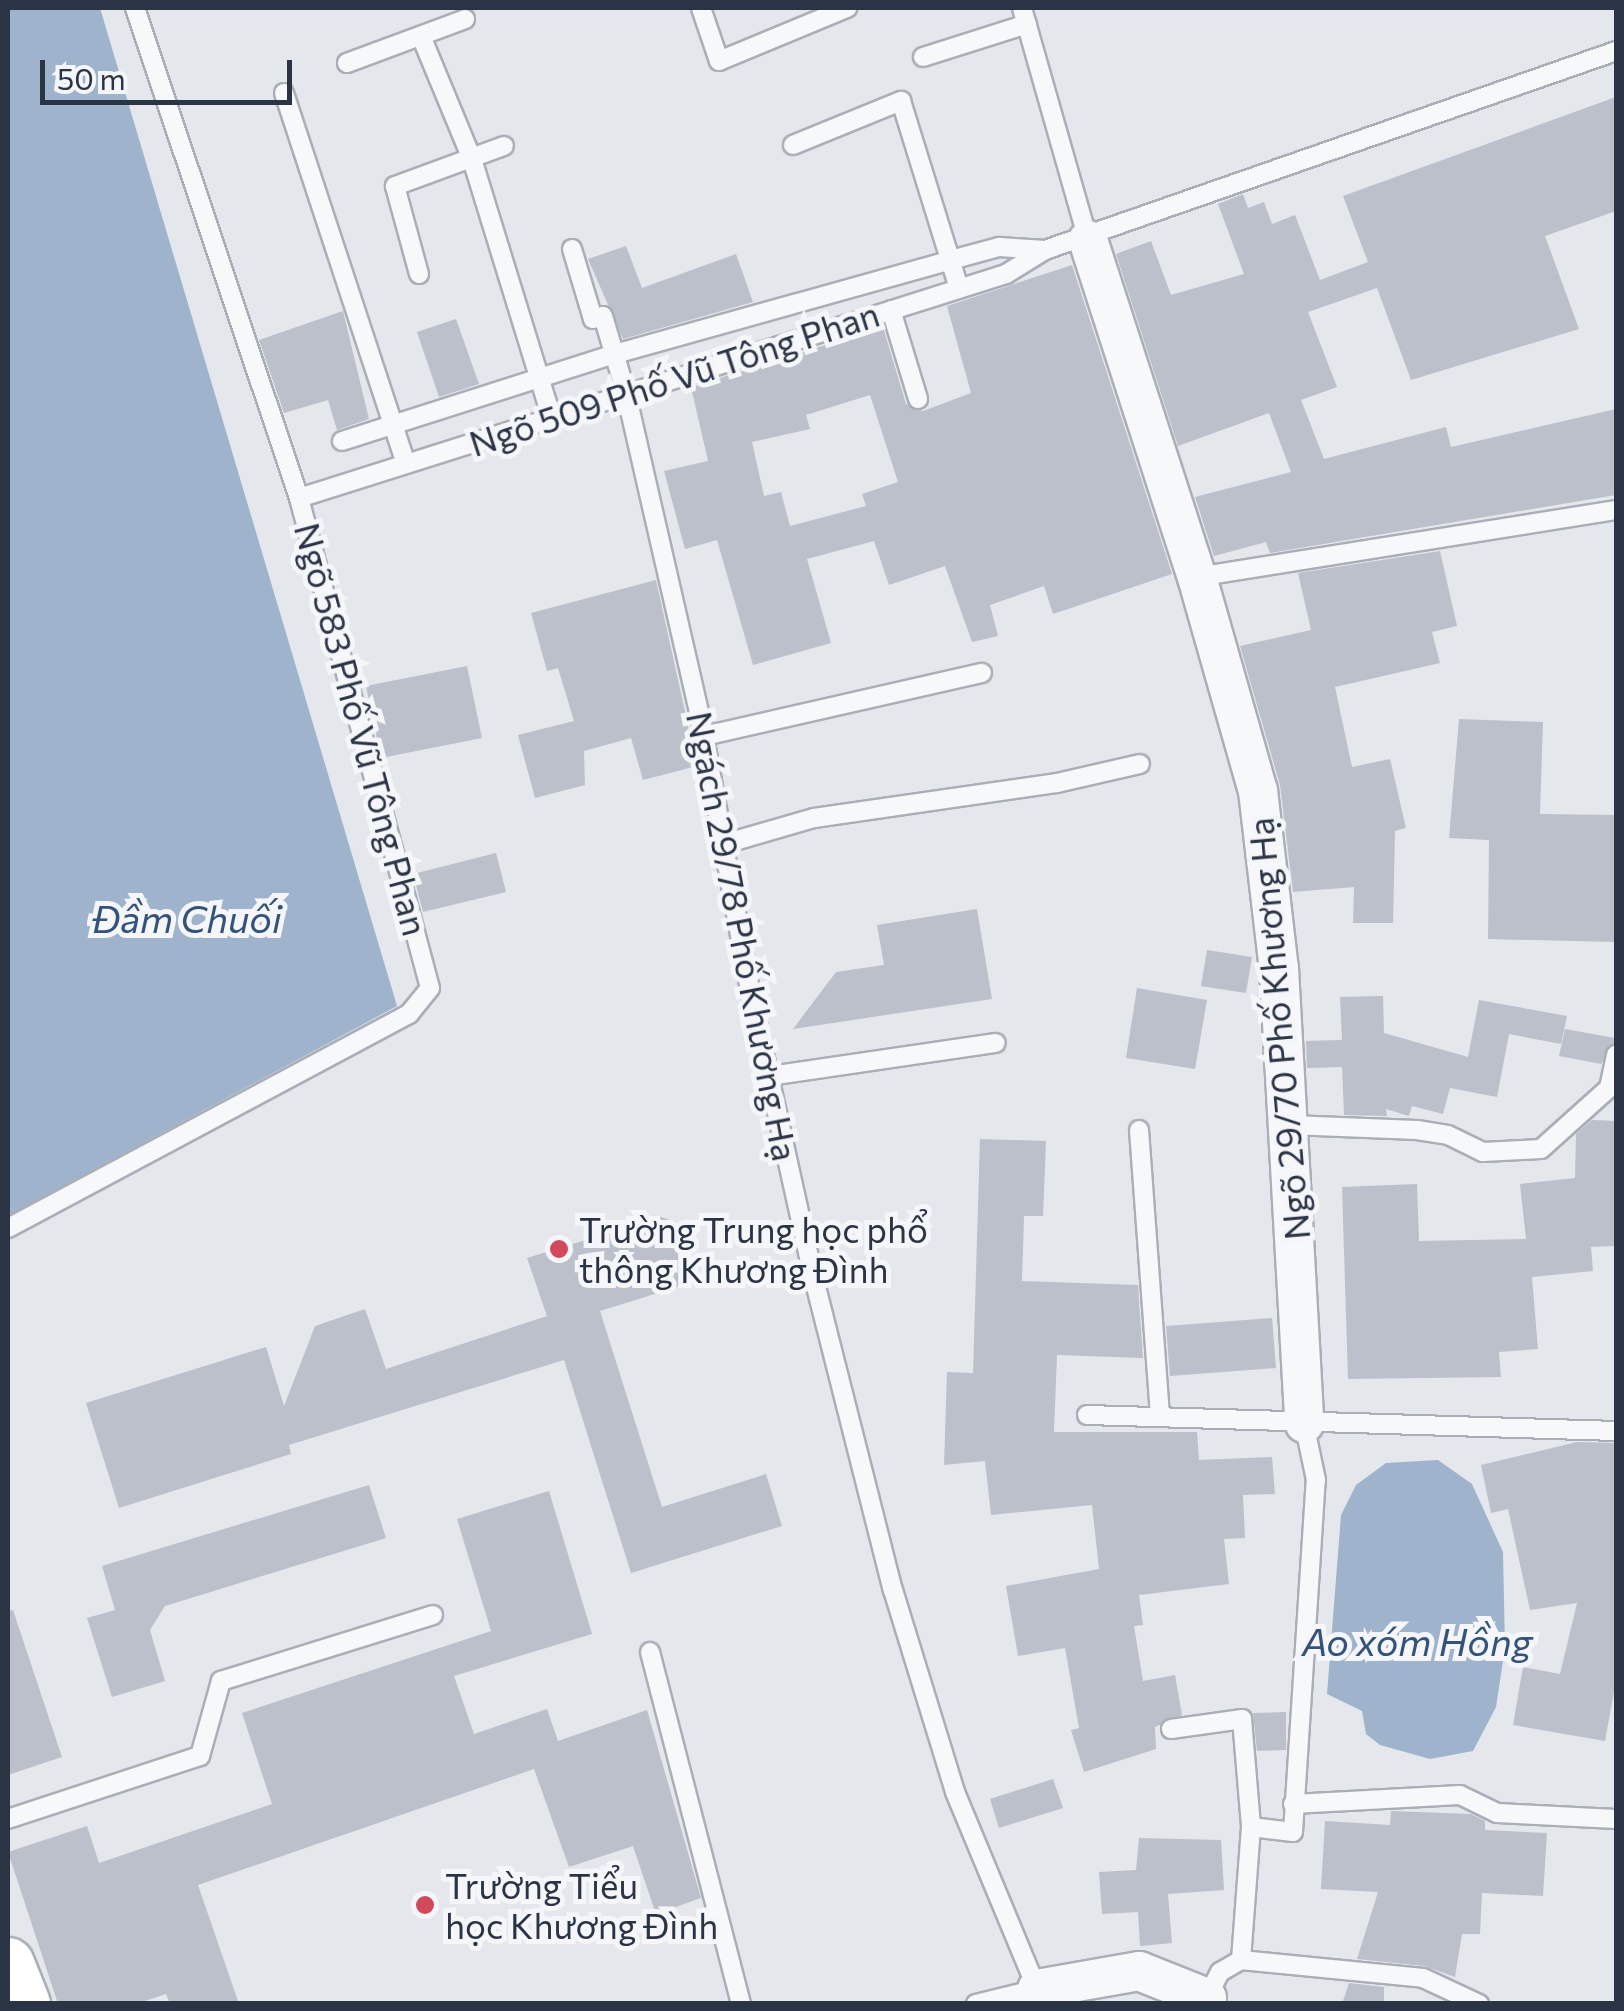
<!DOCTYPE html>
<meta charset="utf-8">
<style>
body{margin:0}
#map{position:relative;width:1624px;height:2011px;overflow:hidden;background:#e4e7ec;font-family:Commissioner,sans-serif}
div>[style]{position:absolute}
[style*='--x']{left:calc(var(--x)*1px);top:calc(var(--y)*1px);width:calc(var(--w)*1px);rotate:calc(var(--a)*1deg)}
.water>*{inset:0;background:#9fb4cc}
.building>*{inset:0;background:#bbc0ca}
.roads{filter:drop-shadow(2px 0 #a9aeb7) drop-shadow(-2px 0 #a9aeb7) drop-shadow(0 2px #a9aeb7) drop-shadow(0 -2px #a9aeb7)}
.lane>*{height:18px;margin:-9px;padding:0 9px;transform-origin:9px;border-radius:9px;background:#f7f8fa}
.street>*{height:38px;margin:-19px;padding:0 19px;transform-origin:19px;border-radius:19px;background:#f7f8fa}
.secondary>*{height:52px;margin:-26px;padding:0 26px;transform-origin:26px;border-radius:26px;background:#fff}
.dots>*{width:28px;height:28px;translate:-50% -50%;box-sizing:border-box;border:5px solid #f4f6f9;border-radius:50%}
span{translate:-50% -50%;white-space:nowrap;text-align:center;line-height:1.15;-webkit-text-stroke:10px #f4f6f9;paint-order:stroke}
.street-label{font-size:35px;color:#2b3445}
.poi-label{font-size:35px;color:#2b3445}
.left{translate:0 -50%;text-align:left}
.water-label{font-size:38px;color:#34527a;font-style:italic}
.frame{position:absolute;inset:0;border:10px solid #2b3445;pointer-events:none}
.scale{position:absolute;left:40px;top:60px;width:252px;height:45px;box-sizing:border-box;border:5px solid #2b3445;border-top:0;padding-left:12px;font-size:30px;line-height:35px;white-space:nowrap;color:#2b3445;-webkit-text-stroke:8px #f4f6f9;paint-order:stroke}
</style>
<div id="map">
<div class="water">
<div style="clip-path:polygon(8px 8px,100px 8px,397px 1006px,8px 1216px)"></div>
<div style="clip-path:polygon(1438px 1460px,1472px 1484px,1503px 1552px,1505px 1648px,1496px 1707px,1473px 1751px,1430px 1759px,1380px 1745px,1366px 1734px,1362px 1711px,1327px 1694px,1341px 1515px,1356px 1485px,1386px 1463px)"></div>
</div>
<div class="building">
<div style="clip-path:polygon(1616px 97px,1616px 211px,1545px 236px,1579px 329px,1411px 380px,1377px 288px,1308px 312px,1337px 387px,1301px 400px,1324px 459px,1446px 427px,1451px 447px,1616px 409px,1616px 495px,1270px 553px,1266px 542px,1214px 556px,1195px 497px,1291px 472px,1269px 413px,1178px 446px,1116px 254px,1151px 241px,1171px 295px,1244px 274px,1218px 204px,1243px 194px,1248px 208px,1264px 202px,1272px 224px,1295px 215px,1320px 280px,1368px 262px,1343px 196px)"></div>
<div style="clip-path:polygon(626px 246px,642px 288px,736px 254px,753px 302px,623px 339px,588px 259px)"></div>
<div style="clip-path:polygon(evenodd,1072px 265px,1172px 574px,1053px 614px,1044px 586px,990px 605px,998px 636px,972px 642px,945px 566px,889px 585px,874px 541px,807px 559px,831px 643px,753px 665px,717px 540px,685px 549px,664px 471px,708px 461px,691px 387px,883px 327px,906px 404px,923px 411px,971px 393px,947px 306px,1072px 265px,870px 395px,898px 482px,862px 494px,866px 506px,790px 526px,781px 492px,764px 496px,752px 442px,810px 429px,806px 415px,870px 395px)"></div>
<div style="clip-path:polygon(343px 311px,369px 419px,337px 430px,328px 400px,284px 413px,259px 340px)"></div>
<div style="clip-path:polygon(456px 319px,479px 384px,439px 397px,417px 332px)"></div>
<div style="clip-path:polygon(1440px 551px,1457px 626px,1432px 632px,1440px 663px,1335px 687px,1352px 767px,1390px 759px,1406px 828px,1395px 831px,1393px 923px,1353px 923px,1354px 887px,1293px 892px,1280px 785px,1240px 646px,1311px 630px,1298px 573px)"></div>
<div style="clip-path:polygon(656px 580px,697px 766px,643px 780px,631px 738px,584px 751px,585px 785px,535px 798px,518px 735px,574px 721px,558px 668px,547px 671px,531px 613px)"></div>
<div style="clip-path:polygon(467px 666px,482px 738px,381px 758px,366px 686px)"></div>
<div style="clip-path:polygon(1459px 719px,1543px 722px,1540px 814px,1616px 815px,1616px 942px,1488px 939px,1489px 840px,1449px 838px)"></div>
<div style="clip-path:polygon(496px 853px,506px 892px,423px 912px,413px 874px)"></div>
<div style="clip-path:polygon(977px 909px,992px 999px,793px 1029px,836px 972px,884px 965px,877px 925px)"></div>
<div style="clip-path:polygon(1207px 950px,1252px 957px,1246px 993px,1201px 986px)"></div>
<div style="clip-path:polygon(1137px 988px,1207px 1000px,1195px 1069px,1126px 1058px)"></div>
<div style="clip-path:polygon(1383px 996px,1384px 1033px,1468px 1057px,1479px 1000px,1567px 1016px,1561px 1044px,1509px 1034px,1497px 1097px,1450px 1088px,1443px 1114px,1412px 1106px,1409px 1116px,1386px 1109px,1387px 1116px,1344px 1115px,1342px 1067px,1307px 1068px,1306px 1041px,1342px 1040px,1340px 997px)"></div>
<div style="clip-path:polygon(1565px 1029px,1615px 1038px,1615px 1043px,1601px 1064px,1559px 1056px)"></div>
<div style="clip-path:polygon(1592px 1120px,1616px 1121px,1616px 1246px,1591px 1247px,1593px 1271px,1532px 1277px,1538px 1349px,1499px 1352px,1501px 1377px,1348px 1379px,1342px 1187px,1417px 1184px,1419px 1241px,1526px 1239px,1520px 1184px,1575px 1178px,1576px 1134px)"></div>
<div style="clip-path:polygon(980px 1139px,1046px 1141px,1043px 1216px,1024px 1216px,1022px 1281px,1138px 1285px,1143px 1358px,1057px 1355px,1054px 1432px,1197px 1432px,1199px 1460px,1272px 1457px,1275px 1494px,1243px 1495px,1245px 1538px,1224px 1539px,1229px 1584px,1139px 1595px,1143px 1625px,1134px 1626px,1143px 1681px,1175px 1675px,1182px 1715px,1155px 1727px,1156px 1749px,1084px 1772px,1071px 1730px,1079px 1728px,1065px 1648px,1018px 1656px,1006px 1586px,1099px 1569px,1092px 1505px,991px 1515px,985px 1461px,944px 1465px,947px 1372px,973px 1373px)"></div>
<div style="clip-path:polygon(661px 1217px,678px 1223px,696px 1281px,600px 1311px,662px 1507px,766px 1474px,782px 1526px,631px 1573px,564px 1360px,289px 1445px,291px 1454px,119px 1508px,86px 1403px,266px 1347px,284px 1406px,315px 1326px,365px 1309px,386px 1369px,547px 1316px,527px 1258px)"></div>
<div style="clip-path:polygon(1272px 1318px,1276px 1368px,1170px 1376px,1166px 1326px)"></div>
<div style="clip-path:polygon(1577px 1442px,1616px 1443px,1616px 1681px,1605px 1741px,1513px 1725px,1523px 1667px,1560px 1674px,1577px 1603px,1530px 1610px,1508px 1509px,1491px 1513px,1481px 1465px)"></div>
<div style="clip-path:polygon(369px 1485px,386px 1538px,165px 1606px,150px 1630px,165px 1681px,112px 1697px,87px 1618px,115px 1610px,102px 1566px)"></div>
<div style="clip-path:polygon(549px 1491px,592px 1634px,454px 1676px,474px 1734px,547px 1709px,558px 1741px,647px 1710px,701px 1898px,656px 1914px,633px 1846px,569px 1867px,534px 1769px,198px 1885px,239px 2004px,170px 2004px,166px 1994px,136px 2004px,58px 2004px,8px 1852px,87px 1826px,99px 1863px,272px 1804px,242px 1713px,491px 1631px,457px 1519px)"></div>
<div style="clip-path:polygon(13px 1610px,62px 1757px,8px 1775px,8px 1611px)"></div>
<div style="clip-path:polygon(1286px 1712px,1286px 1750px,1257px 1751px,1253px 1713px)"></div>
<div style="clip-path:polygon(1053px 1779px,1063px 1808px,999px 1828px,990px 1799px)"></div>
<div style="clip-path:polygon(1391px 1811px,1471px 1814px,1485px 1821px,1485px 1830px,1547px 1833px,1543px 1896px,1482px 1893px,1480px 1934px,1462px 1934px,1455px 1977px,1424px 1966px,1357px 1959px,1378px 1892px,1321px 1889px,1325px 1821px,1390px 1825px)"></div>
<div style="clip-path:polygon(1139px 1838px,1221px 1840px,1224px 1890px,1168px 1894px,1172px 1943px,1140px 1946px,1138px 1912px,1102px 1914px,1099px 1872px,1136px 1870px)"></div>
<div style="clip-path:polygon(1349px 1983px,1384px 1987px,1384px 2004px,1342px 2004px)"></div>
</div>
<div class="roads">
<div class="lane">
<div style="--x:701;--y:8;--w:56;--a:71.2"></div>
<div style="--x:719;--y:61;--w:139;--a:-22.5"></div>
<div style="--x:1022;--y:8;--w:241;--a:74.1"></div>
<div style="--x:421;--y:36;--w:133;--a:67.5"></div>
<div style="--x:472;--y:159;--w:269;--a:72.9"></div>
<div style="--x:923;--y:57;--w:109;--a:-17.6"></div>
<div style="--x:347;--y:63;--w:126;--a:-20.4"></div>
<div style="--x:284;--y:93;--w:390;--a:71.8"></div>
<div style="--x:793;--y:145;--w:117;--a:-22.2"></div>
<div style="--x:901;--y:101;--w:196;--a:72.8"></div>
<div style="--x:572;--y:249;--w:73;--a:73.3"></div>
<div style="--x:593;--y:319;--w:10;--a:-17"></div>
<div style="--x:603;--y:316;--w:80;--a:73.4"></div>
<div style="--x:626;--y:393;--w:342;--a:77.1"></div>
<div style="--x:702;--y:726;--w:269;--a:79.7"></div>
<div style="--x:750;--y:991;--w:283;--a:77.5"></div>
<div style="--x:811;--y:1267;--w:333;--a:75.8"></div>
<div style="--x:893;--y:1590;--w:211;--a:72.9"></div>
<div style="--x:955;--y:1792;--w:213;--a:67.4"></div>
<div style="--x:1037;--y:1989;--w:63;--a:166.2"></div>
<div style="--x:419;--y:274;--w:91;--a:-105.3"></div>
<div style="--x:395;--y:186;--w:116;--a:-20.2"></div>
<div style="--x:891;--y:310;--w:93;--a:73.1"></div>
<div style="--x:342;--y:441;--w:287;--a:-17.7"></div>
<div style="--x:615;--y:354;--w:349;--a:-15.6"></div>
<div style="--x:951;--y:260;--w:50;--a:-15.2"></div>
<div style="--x:999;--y:247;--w:46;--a:3.7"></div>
<div style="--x:299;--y:498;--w:742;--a:-17.58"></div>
<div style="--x:1006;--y:274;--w:46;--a:-31.6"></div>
<div style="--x:1045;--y:250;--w:605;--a:-19.21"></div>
<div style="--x:1197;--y:577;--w:424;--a:-9.1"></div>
<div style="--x:704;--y:736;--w:285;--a:-12.8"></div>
<div style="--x:724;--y:844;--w:94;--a:-16.1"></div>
<div style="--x:814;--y:818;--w:246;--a:-8.2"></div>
<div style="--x:1057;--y:783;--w:85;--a:-12.9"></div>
<div style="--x:769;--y:1076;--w:229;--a:-8.3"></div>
<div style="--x:1290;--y:1125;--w:127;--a:2.3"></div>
<div style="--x:1417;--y:1130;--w:31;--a:9"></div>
<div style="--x:1448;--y:1135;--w:39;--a:26"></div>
<div style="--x:1483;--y:1152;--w:58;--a:-3"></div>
<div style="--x:1541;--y:1149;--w:91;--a:-41.9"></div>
<div style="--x:1609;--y:1088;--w:34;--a:-78"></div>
<div style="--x:1139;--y:1130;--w:286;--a:85.8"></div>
<div style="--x:8;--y:1228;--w:455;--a:-28.1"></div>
<div style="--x:409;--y:1014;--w:33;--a:-51"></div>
<div style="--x:430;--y:988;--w:507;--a:-104.97"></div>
<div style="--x:299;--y:498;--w:517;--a:-108.51"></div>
<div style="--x:1087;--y:1415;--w:529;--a:1.73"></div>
<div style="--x:650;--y:1652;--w:364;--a:75.5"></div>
<div style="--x:1171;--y:1729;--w:72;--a:-8"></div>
<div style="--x:1242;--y:1719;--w:108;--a:85.2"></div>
<div style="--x:1251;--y:1827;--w:133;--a:94.3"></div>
<div style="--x:1241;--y:1960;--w:24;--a:150"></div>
<div style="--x:1220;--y:1972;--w:29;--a:117"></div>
<div style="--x:1293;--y:1804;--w:167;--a:-3.1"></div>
<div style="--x:1460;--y:1795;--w:41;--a:25.9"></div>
<div style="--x:1497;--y:1813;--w:119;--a:2.9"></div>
<div style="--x:8;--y:1819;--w:202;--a:-18.2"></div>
<div style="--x:200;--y:1756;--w:78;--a:-74.4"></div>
<div style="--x:221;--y:1681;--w:222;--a:-17.3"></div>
<div style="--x:1251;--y:1827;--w:42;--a:6.8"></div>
<div style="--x:1293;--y:1832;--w:353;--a:-86.3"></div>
<div style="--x:1316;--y:1480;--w:58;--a:-101.9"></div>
<div style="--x:1241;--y:1960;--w:183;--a:5.6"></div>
<div style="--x:1423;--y:1978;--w:62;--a:24.9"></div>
</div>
<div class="street">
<div style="--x:1088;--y:240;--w:354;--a:72.1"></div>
<div style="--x:1197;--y:577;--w:223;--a:74.1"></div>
<div style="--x:1258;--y:791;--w:179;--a:83.3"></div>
<div style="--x:1279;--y:969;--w:455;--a:86.8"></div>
<div style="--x:1037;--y:1989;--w:104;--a:-10"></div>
<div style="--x:1139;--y:1971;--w:73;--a:21.7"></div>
<div style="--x:1207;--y:1998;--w:6;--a:99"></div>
</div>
<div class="secondary">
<div style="--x:8;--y:1964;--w:43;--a:68.2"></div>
</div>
</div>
<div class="dots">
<div style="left:559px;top:1249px;background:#d1495b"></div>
<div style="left:425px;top:1905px;background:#d1495b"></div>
</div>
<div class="street-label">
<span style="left:674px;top:378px;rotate:-18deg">Ngõ 509 Phố Vũ Tông Phan</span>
<span style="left:362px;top:729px;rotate:75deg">Ngõ 583 Phố Vũ Tông Phan</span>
<span style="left:743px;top:936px;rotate:79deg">Ngách 29/78 Phố Khương Hạ</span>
<span style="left:1278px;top:1029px;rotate:-95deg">Ngõ 29/70 Phố Khương Hạ</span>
</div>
<div class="poi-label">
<span class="left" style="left:579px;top:1249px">Trường Trung học phổ<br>thông Khương Đình</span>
<span class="left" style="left:445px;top:1905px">Trường Tiểu<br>học Khương Đình</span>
</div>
<div class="water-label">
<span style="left:187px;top:918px">Đầm Chuối</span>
<span style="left:1417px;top:1641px">Ao xóm Hồng</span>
</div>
<div class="frame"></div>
<div class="scale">50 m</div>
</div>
